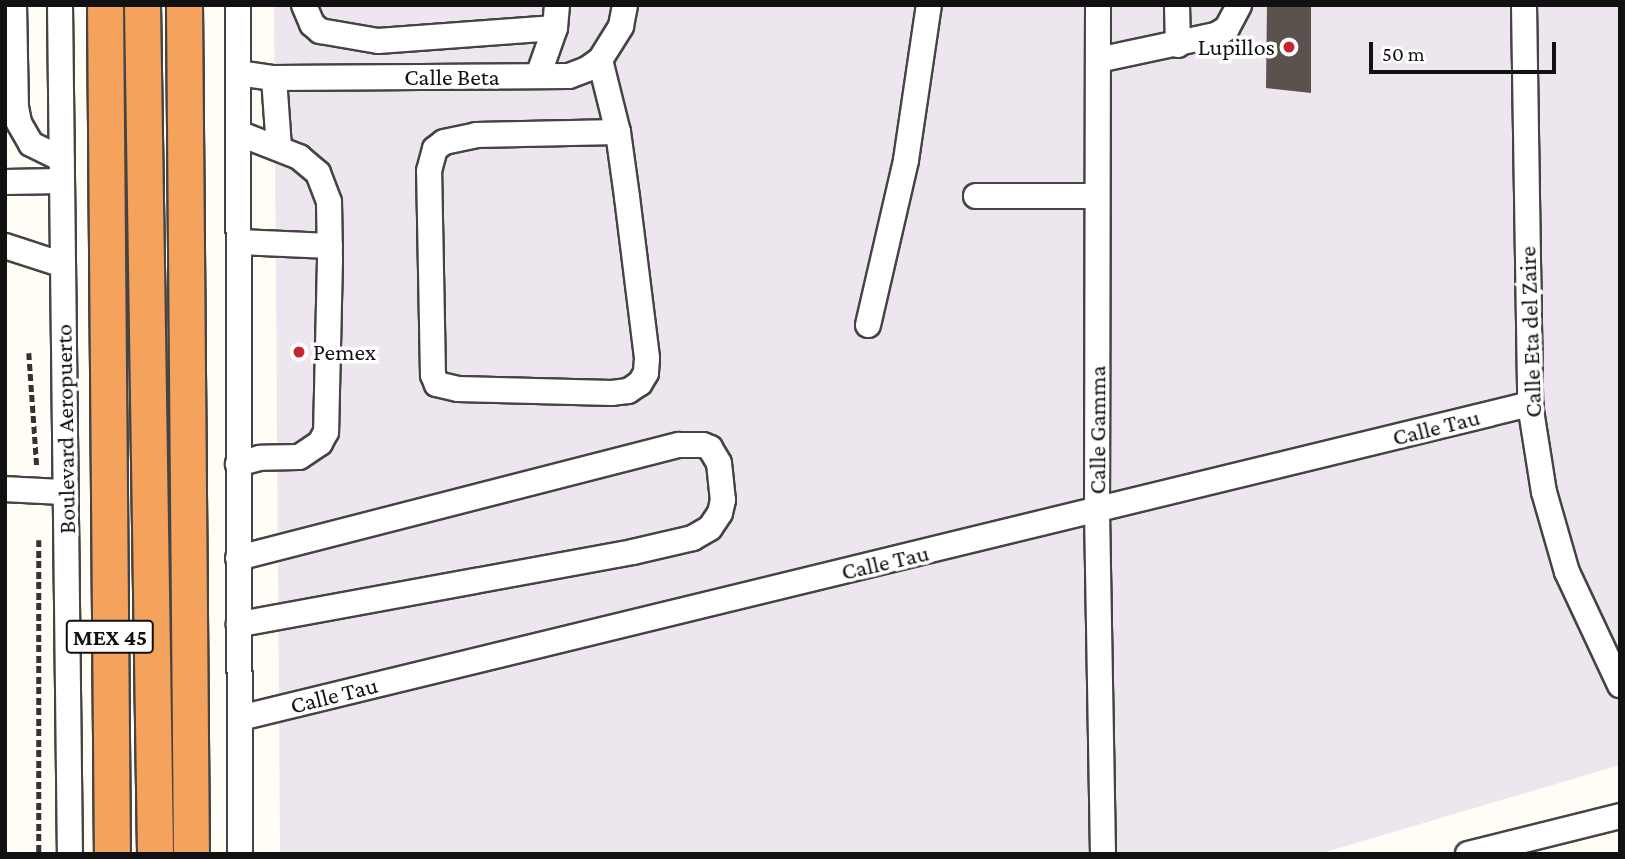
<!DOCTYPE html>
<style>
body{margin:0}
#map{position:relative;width:1625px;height:859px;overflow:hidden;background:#fffdf5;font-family:"Crimson Pro",serif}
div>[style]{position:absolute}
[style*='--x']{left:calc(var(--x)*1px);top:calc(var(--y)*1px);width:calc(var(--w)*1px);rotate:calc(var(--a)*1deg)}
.industrial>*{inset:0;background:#eee6ef}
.building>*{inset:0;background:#5a524d}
.path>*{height:4.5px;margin-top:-2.25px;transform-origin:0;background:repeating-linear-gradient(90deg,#333 0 7px,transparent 0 10.5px)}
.roads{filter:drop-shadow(2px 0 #444) drop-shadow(-2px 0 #444) drop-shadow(0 2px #444) drop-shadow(0 -2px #444)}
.minor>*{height:24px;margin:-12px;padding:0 12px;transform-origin:12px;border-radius:12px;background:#fff}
.highway>*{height:35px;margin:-17.5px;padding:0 17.5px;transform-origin:17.5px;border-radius:17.5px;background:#f5a25d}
.dots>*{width:19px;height:19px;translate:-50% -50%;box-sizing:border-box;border:4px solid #fff;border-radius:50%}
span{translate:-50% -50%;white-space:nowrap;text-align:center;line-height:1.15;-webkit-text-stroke:7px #fff;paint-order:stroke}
.shield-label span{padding:2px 5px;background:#fff;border:2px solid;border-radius:5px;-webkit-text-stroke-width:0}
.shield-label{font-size:23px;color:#111;font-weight:700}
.poi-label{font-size:24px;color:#111}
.right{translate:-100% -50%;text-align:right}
.left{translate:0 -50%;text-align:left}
.street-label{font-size:24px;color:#111}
.frame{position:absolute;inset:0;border:7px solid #111;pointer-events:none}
.scale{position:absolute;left:1369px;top:42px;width:187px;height:32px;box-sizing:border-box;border:4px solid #111;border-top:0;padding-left:9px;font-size:21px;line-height:24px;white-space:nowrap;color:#111;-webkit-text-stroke:5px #fff;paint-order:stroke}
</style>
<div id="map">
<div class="industrial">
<div style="clip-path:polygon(274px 5px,1620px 5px,1620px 765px,1319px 854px,280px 854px)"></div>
</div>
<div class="building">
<div style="clip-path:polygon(1267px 5px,1311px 5px,1311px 93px,1266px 88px)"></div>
</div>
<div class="path">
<div style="--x:29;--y:353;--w:115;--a:86"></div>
<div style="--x:39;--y:540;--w:314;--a:90"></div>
</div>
<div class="roads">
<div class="minor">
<div style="--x:14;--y:5;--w:102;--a:88.9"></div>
<div style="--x:16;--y:107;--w:16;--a:79"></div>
<div style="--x:19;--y:123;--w:24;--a:60"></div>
<div style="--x:31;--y:144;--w:34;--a:26"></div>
<div style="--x:60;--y:5;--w:849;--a:89.33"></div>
<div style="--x:238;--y:5;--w:849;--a:89.87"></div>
<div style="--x:304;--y:5;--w:21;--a:67"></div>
<div style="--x:312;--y:24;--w:11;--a:41"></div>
<div style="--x:320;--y:31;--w:59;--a:9.8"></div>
<div style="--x:378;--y:41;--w:177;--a:-4.2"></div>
<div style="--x:1098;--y:5;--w:506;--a:90.11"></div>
<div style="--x:1097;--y:511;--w:343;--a:89"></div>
<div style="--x:1177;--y:5;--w:40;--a:88.6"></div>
<div style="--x:1524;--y:5;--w:399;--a:89.1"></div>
<div style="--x:1530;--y:404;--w:89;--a:81"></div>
<div style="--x:1544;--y:492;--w:83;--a:74"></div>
<div style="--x:1567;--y:572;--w:125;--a:64.9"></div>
<div style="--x:600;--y:60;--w:74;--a:76"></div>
<div style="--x:618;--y:132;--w:66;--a:82.1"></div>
<div style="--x:627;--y:197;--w:162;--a:82.9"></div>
<div style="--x:647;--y:358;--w:15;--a:94"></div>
<div style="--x:646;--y:373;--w:12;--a:121"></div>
<div style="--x:640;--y:383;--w:14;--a:146"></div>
<div style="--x:628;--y:391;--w:16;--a:173"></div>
<div style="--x:612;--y:393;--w:154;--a:-178.5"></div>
<div style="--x:458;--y:389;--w:22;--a:-167"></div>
<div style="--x:437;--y:384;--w:10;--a:-114"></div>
<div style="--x:433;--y:375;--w:204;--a:-91.1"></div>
<div style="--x:429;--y:171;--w:23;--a:-75"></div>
<div style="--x:435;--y:149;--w:11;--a:-38"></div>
<div style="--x:444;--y:142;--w:33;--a:-12"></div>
<div style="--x:476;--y:135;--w:142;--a:-1.2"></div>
<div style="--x:1098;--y:60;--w:121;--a:-12"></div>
<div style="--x:1216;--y:35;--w:13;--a:-32"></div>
<div style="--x:1227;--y:28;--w:26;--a:-62"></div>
<div style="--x:238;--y:73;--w:36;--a:8"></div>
<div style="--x:274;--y:78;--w:295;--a:-0.4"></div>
<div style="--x:569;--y:76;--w:19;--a:-21"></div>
<div style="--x:587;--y:69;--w:16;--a:-35"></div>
<div style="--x:600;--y:60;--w:40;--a:-58"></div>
<div style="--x:621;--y:26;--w:21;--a:-79"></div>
<div style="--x:538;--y:76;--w:51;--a:-70.5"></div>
<div style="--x:555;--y:28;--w:23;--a:-85"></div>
<div style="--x:274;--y:78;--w:70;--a:85.9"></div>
<div style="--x:238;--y:133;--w:66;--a:21.5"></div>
<div style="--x:299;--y:157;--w:25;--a:40"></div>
<div style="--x:318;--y:173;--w:31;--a:69"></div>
<div style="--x:329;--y:202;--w:57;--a:89"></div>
<div style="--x:330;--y:259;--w:173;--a:91.3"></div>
<div style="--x:326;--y:432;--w:13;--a:119"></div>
<div style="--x:320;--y:443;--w:25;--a:146"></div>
<div style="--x:299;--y:457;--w:39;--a:179"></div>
<div style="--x:260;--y:458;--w:23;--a:165"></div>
<div style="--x:5;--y:182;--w:57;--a:-1"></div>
<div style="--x:976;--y:196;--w:121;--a:0"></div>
<div style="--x:239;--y:242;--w:91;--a:2.5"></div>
<div style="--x:5;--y:246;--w:61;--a:18.1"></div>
<div style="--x:868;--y:325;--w:169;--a:-77"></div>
<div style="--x:906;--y:160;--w:157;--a:-81.6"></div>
<div style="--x:5;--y:489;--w:60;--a:2.9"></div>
<div style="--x:238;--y:558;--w:455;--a:-14.4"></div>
<div style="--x:679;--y:445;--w:24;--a:0"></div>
<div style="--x:703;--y:445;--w:8;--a:23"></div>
<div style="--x:710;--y:448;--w:17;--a:59"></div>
<div style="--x:719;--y:463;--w:37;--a:84"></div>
<div style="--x:723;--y:500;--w:13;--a:103"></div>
<div style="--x:720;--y:513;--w:18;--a:124"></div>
<div style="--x:710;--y:528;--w:20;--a:150"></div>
<div style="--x:693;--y:538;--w:62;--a:166.9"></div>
<div style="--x:633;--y:552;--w:401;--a:169.6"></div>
<div style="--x:240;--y:718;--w:1328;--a:-13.68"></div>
<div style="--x:1468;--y:854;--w:157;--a:-14"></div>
</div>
<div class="highway">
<div style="--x:105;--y:5;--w:849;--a:89.53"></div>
<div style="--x:142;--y:5;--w:849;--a:89.12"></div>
<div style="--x:184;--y:5;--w:849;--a:89.53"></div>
</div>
</div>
<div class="dots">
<div style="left:1289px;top:47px;background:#c4262e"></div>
<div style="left:299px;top:352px;background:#c4262e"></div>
</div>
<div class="shield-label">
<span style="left:110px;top:637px">MEX 45</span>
</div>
<div class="poi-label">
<span class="right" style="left:1275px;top:47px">Lupillos</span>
<span class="left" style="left:313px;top:352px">Pemex</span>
</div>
<div class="street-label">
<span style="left:452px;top:77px">Calle Beta</span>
<span style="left:1530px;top:332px;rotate:-92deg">Calle Eta del Zaire</span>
<span style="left:1436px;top:427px;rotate:-14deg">Calle Tau</span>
<span style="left:65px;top:429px;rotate:-91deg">Boulevard Aeropuerto</span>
<span style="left:1097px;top:430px;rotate:-90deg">Calle Gamma</span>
<span style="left:885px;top:562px;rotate:-13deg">Calle Tau</span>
<span style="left:334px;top:695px;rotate:-14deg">Calle Tau</span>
</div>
<div class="frame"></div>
<div class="scale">50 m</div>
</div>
